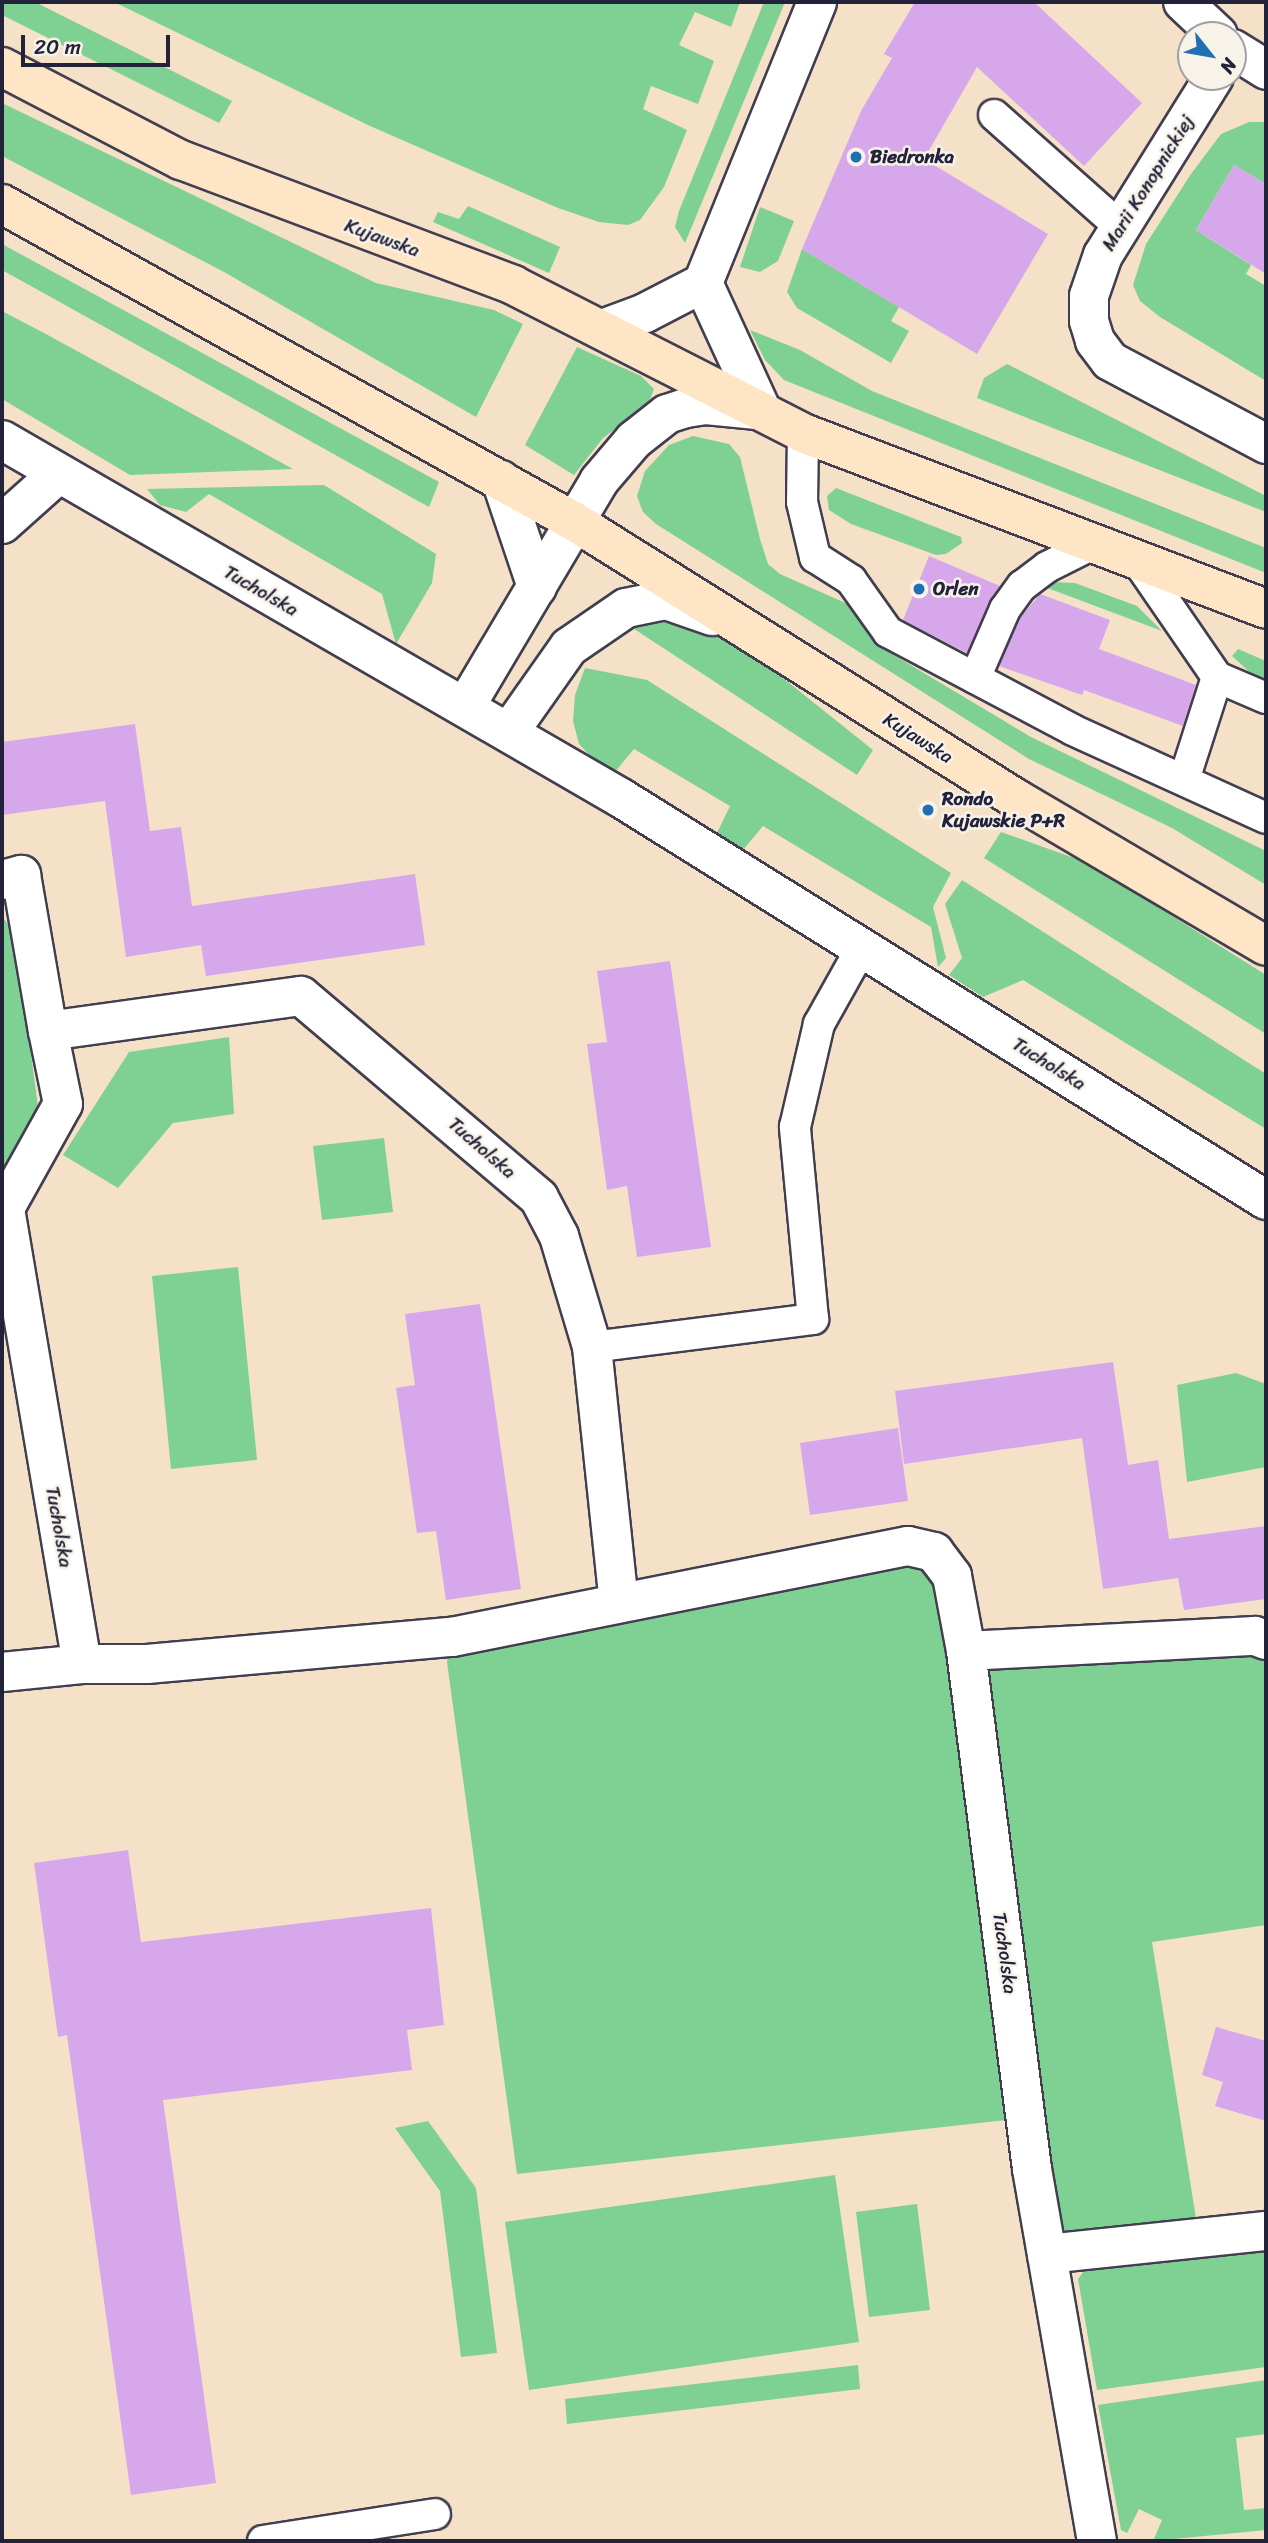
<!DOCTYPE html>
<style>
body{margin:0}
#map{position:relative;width:1268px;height:2543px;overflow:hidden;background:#f5e0c8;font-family:Sriracha,sans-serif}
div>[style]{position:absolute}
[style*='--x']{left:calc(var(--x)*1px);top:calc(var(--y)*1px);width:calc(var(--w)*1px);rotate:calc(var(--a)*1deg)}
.green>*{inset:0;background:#7fd193}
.building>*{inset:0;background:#d7a7ec}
.roads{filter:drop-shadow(2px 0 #423e50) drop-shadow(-2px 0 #423e50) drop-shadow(0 2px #423e50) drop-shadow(0 -2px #423e50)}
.lane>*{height:30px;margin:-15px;padding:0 15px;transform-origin:15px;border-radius:15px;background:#fff}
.street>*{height:38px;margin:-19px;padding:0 19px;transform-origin:19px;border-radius:19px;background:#fff}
.secondary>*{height:38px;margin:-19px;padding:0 19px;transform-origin:19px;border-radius:19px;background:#fde5c5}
.dots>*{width:19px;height:19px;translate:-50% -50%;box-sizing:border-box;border:4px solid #f7f3e8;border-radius:50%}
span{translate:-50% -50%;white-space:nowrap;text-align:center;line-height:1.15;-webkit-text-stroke:5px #f7f3e8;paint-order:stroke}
.poi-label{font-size:19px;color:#22223b;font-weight:700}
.left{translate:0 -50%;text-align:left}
.street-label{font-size:19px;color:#22223b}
.frame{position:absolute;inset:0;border:4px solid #22223b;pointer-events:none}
.north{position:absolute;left:1177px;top:21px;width:70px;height:70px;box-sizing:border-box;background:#f7f3e8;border:2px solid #a29fa3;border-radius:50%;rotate:121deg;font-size:19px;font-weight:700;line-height:28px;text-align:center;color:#22223b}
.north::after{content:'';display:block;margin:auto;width:24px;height:32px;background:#1f6fb2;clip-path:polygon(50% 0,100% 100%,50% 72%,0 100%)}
.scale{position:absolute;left:21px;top:35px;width:149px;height:32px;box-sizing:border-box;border:4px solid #22223b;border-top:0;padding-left:9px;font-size:21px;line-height:24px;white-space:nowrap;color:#22223b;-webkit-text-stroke:5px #f7f3e8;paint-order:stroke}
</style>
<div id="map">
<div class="green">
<div style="clip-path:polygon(2px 2px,35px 2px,232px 101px,219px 123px,2px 15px)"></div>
<div style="clip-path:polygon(114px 2px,740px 2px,731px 27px,695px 12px,679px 45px,714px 61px,698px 104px,651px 86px,643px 109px,687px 130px,664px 187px,640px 220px,628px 225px,599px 222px,558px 208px,370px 126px)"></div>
<div style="clip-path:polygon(764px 2px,785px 2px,685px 243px,675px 227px,679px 211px)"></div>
<div style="clip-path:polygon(2px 103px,376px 283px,494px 310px,523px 324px,476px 417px,224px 272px,2px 156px)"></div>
<div style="clip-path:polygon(1249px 122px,1266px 122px,1266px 184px,1234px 165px,1196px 230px,1251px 265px,1246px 274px,1266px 286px,1266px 381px,1160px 317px,1140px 301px,1133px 285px,1146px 244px,1191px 174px,1221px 134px)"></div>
<div style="clip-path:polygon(468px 206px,560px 247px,549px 273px,433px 222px,438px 212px,459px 219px)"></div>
<div style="clip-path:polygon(760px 207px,794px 221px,778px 261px,760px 272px,740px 267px)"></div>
<div style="clip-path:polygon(2px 244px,439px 482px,429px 507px,2px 270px)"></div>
<div style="clip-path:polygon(802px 249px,899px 307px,891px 321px,909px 331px,891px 363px,797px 308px,787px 292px)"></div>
<div style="clip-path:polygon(2px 311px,44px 333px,293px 469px,130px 475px,2px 399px)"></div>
<div style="clip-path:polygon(750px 330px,800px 350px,872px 391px,1266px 548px,1266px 573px,784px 380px,765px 360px)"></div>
<div style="clip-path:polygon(577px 347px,641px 376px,654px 389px,648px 405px,603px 438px,574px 475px,525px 445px)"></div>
<div style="clip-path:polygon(1007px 364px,1266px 496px,1266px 512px,977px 398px,984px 378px)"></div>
<div style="clip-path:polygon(693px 436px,729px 444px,740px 457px,760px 539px,768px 564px,780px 574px,850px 605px,887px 651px,1031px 737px,1266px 851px,1266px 885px,1172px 828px,1029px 759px,656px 524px,643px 512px,637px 496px,645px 471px,669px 445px)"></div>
<div style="clip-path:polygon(324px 485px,436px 554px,432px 583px,396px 644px,382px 594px,209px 494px,186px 512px,160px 505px,147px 489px)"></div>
<div style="clip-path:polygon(836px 488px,961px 537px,962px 543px,946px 554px,936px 555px,851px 524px,829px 510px,827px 496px)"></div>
<div style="clip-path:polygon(1053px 582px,1075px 583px,1137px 606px,1162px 631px,1042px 586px)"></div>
<div style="clip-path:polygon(647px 616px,714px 626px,753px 654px,873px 750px,857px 775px,625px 623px)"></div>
<div style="clip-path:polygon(1238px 649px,1266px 661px,1266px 687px,1232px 656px)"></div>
<div style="clip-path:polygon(585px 668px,647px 680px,951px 873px,933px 907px,946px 958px,938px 967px,931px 927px,763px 826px,743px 850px,716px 835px,730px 806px,634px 749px,614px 773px,597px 763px,579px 744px,573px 721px,575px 695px)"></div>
<div style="clip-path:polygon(1001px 832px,1088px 863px,1266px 975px,1266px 1034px,984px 858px)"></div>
<div style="clip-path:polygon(962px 880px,1266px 1074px,1266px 1129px,1023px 980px,983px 997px,949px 975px,962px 958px,945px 904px)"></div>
<div style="clip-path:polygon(2px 916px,15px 934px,38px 1107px,2px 1175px)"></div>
<div style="clip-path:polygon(229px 1037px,234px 1114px,173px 1123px,118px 1188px,63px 1155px,129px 1052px)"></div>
<div style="clip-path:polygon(384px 1138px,393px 1212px,322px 1220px,313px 1146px)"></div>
<div style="clip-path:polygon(238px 1267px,257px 1460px,171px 1469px,152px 1276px)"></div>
<div style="clip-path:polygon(1236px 1373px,1266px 1384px,1266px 1467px,1187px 1482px,1177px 1385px)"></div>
<div style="clip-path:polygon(934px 1552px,966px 1651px,1266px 1640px,1266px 1925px,1152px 1942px,1199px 2237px,1047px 2254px,1025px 2118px,517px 2174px,447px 1662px,452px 1636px)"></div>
<div style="clip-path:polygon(428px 2121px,476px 2188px,497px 2353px,461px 2357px,440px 2191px,395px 2128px)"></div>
<div style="clip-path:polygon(835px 2175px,859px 2342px,529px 2390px,505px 2222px)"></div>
<div style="clip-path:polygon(917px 2204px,930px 2310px,869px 2317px,856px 2212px)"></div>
<div style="clip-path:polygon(1266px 2244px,1266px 2367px,1097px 2390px,1078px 2279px,1090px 2263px)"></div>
<div style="clip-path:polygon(858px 2365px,860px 2389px,567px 2424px,565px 2399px)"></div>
<div style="clip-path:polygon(1266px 2380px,1266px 2434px,1236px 2438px,1244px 2510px,1266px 2508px,1266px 2530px,1153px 2541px,1162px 2520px,1139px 2509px,1127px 2533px,1121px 2530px,1098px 2405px)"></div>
</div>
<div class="building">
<div style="clip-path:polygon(915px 2px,1034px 2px,1142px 103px,1084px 166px,977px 67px,924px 159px,1048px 234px,977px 354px,802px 249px,861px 111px,892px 58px,884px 54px)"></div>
<div style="clip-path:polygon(1234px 165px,1266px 184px,1266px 274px,1196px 230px)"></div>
<div style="clip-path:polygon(929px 556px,1000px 586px,967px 653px,903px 620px)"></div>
<div style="clip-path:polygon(1040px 594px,1110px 620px,1099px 649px,1196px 685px,1183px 726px,1084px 690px,1082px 695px,999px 666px,1020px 618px)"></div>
<div style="clip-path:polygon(135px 724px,150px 831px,181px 827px,192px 906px,415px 874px,425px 945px,206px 976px,201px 945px,126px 957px,105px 801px,2px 815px,2px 742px)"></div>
<div style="clip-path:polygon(670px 961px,711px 1247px,637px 1257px,627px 1186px,607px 1190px,587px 1044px,607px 1042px,597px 971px)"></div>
<div style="clip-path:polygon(480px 1304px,521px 1589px,446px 1600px,436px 1531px,417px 1533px,396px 1388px,415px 1385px,405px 1314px)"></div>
<div style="clip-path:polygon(1113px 1362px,1128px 1465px,1158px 1460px,1169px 1539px,1266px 1526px,1266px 1599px,1184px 1610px,1178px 1578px,1103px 1589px,1082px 1438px,904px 1464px,895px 1391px)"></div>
<div style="clip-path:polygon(898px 1428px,908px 1501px,810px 1515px,800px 1443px)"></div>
<div style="clip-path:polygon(128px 1850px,141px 1942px,431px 1908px,444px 2025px,407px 2030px,412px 2070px,163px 2100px,216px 2483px,131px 2495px,67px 2035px,58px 2037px,34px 1863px)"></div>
<div style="clip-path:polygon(1216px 2027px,1266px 2041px,1266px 2121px,1215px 2106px,1223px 2082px,1202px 2075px)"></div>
</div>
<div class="roads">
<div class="lane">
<div style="--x:994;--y:115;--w:167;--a:41.6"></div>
<div style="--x:803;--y:433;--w:69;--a:90.8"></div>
<div style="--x:802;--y:502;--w:57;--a:76.7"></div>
<div style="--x:815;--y:557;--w:43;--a:32.6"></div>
<div style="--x:851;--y:580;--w:64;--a:54.6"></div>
<div style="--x:888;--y:632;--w:209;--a:27.9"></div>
<div style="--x:1073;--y:730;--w:212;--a:24.5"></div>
<div style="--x:1138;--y:562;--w:140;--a:55.5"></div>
<div style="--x:1217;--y:677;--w:53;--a:23.2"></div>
<div style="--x:975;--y:678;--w:75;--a:-66.5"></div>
<div style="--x:1005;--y:609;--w:29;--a:-54"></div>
<div style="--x:1022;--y:586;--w:31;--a:-37"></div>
<div style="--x:1047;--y:567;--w:49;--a:-26.6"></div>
<div style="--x:1184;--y:780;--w:108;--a:-72.2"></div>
<div style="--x:592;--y:1347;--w:223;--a:-7.2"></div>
<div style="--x:813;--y:1319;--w:193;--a:-95.4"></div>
<div style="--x:795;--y:1127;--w:106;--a:-76.9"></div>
<div style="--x:819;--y:1024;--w:88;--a:-60.8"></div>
<div style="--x:263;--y:2541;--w:174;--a:-8.9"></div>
</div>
<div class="street">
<div style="--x:1183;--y:2;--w:48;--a:43.3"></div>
<div style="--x:1233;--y:49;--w:39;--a:32"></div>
<div style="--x:1214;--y:77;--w:210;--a:121.9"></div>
<div style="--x:1103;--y:255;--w:43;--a:108.9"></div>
<div style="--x:1089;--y:296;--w:25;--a:90"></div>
<div style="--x:1089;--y:321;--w:21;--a:73"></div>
<div style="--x:1095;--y:341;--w:25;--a:53"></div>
<div style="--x:1110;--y:361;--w:177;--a:28"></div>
<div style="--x:703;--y:283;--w:303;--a:-67.9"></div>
<div style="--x:703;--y:283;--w:141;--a:65.3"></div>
<div style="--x:602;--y:329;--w:46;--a:-20.4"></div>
<div style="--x:645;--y:313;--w:65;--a:-27.3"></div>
<div style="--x:2;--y:440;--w:715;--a:30.04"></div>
<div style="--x:621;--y:798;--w:760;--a:31.93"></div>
<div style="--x:501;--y:480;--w:113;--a:71.4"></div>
<div style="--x:2;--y:524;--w:75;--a:-41.8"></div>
<div style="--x:465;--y:707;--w:263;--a:-59.3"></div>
<div style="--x:599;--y:481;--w:54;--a:-49.5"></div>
<div style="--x:634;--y:440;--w:42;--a:-38.2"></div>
<div style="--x:667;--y:414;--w:20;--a:-18"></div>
<div style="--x:686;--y:408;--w:20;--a:-9"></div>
<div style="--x:706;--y:405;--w:51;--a:5.6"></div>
<div style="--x:509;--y:732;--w:104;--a:-54.8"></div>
<div style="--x:569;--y:647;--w:69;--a:-34.4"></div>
<div style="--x:626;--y:608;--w:41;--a:-11.3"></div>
<div style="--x:666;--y:600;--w:49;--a:19.2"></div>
<div style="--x:2;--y:880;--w:20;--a:-15"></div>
<div style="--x:21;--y:875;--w:158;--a:80.2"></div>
<div style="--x:966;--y:1651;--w:289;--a:-3"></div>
<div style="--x:1255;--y:1636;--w:12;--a:20"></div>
<div style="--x:82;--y:1664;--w:462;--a:-99.6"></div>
<div style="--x:5;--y:1208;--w:119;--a:-60.9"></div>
<div style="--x:63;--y:1104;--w:75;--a:-101.6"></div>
<div style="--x:48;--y:1031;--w:255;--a:-7.9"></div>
<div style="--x:301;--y:996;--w:312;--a:40.3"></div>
<div style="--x:539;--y:1198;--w:43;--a:62.2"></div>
<div style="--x:559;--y:1236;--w:116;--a:73.4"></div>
<div style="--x:592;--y:1347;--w:257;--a:84"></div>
<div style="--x:2;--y:1672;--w:80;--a:-5.7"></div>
<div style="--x:82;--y:1664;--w:65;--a:0"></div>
<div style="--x:147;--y:1664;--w:306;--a:-5.1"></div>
<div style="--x:452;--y:1637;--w:465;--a:-11.3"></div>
<div style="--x:908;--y:1546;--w:27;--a:13"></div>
<div style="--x:934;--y:1552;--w:30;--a:53"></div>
<div style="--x:952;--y:1576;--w:76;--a:79.4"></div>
<div style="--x:966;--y:1651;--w:522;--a:82.74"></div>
<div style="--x:1032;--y:2169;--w:378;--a:80.1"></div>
<div style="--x:1047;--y:2254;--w:220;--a:-6"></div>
</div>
<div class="secondary">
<div style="--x:2;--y:67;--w:202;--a:27.5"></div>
<div style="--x:181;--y:160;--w:355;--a:20.6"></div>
<div style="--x:513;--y:285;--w:326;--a:27"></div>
<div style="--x:803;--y:433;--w:495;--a:20.8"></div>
<div style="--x:2;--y:204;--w:655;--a:29.03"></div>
<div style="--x:575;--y:522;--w:519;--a:32.1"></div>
<div style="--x:1015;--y:798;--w:291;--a:30.5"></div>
</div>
</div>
<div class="dots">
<div style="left:856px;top:157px;background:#1f6fb2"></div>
<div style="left:919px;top:589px;background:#1f6fb2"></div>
<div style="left:928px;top:810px;background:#1f6fb2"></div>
</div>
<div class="poi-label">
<span class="left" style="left:870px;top:157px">Biedronka</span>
<span class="left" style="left:933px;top:589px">Orlen</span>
<span class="left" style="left:942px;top:810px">Rondo<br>Kujawskie P+R</span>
</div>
<div class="street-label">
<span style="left:1148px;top:183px;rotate:-58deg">Marii Konopnickiej</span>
<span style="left:382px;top:238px;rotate:20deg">Kujawska</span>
<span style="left:261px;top:591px;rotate:30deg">Tucholska</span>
<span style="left:918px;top:738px;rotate:32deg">Kujawska</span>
<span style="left:1049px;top:1064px;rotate:32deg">Tucholska</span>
<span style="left:482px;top:1148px;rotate:41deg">Tucholska</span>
<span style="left:59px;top:1527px;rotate:80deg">Tucholska</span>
<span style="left:1005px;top:1953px;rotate:82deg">Tucholska</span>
</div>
<div class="frame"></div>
<div class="north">N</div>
<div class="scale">20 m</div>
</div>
